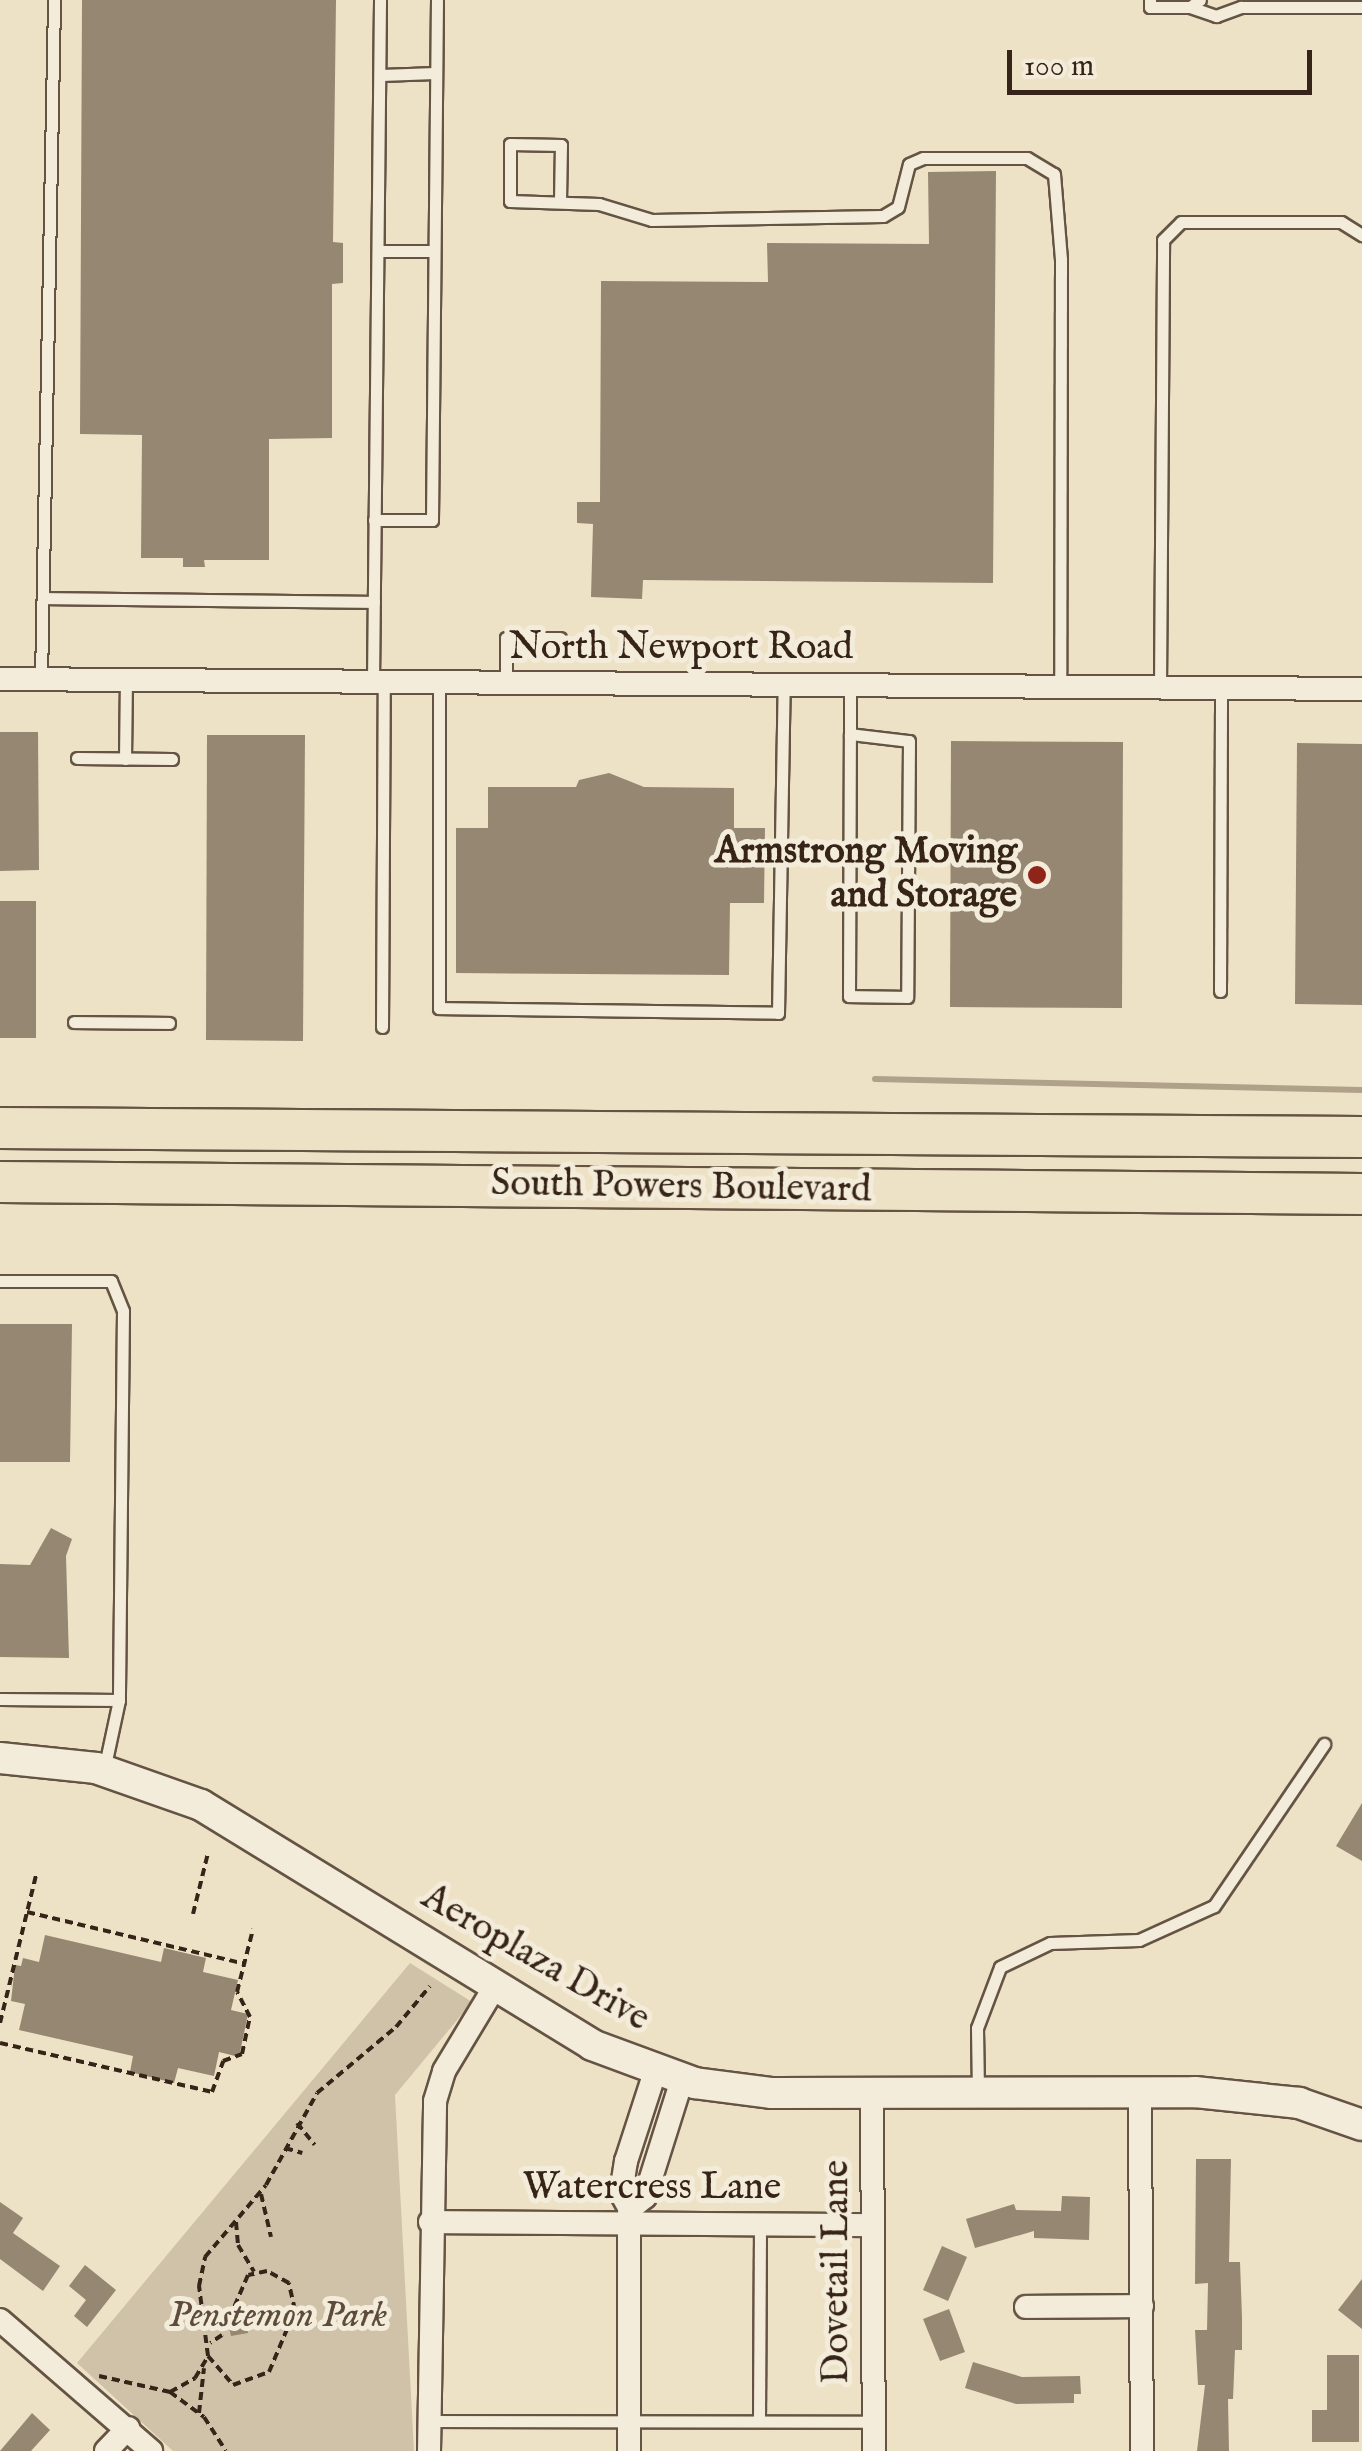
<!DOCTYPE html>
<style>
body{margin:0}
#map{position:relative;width:1362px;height:2451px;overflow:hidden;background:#eee2c6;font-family:"IM FELL English",serif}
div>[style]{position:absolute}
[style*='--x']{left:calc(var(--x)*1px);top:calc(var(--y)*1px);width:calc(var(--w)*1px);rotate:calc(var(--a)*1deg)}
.green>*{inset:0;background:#cfc2a8}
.stream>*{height:6px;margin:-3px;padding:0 3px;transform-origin:3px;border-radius:3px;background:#b0a18b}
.building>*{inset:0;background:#968772}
.path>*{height:4px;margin-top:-2px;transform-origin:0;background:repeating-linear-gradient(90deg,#372418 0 8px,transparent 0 13px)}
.roads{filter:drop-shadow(2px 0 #655444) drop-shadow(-2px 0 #655444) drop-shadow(0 2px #655444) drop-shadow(0 -2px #655444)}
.service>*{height:11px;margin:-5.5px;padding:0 5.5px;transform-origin:5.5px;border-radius:5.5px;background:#f4ecda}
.minor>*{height:22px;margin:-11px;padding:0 11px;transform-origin:11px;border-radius:11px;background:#f4ecda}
.tertiary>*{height:30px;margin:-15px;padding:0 15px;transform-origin:15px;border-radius:15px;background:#f4ecda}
.trunk>*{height:40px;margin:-20px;padding:0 20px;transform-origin:20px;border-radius:20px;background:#eee2c6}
.dots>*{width:28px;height:28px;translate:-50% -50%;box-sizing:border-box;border:5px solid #f4ecda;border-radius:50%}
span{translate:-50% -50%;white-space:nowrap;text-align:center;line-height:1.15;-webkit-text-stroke:10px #f4ecda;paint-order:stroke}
.street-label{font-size:38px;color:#372418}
.poi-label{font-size:38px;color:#372418;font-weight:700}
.right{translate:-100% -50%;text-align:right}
.park-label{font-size:38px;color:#5d4c3c;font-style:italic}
.scale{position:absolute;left:1007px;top:50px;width:305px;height:45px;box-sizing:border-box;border:5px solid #372418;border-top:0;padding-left:12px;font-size:30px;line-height:35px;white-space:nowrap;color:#372418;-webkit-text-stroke:8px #f4ecda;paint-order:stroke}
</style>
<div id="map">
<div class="green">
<div style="clip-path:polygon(410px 1963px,472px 2002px,395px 2095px,414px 2451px,173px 2451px,77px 2363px)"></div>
</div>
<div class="stream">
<div style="--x:875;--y:1079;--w:487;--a:1.3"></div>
</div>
<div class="building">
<div style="clip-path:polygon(82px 0,336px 0,333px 242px,343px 243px,343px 283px,332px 284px,332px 438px,269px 439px,269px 560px,204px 560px,205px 567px,183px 567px,183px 558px,141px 558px,142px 435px,80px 434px)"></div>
<div style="clip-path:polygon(996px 171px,993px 583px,643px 580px,642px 599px,591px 597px,593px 524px,577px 523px,577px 502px,600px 502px,601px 281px,768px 282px,767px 243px,929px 244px,928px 172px)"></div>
<div style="clip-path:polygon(0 732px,38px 732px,39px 870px,0 871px)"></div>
<div style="clip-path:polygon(207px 735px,305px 735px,303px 1041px,206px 1040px)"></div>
<div style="clip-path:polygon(951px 741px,1123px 742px,1122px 1008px,950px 1007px)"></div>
<div style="clip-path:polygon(1297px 743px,1362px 744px,1362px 1005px,1295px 1004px)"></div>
<div style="clip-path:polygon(609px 773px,644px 787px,734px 788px,734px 828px,765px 828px,764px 903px,730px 903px,729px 975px,456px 973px,456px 828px,488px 828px,488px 787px,576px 787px,579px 780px)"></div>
<div style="clip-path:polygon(0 901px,36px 901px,36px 1038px,0 1038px)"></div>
<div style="clip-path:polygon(0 1324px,72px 1324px,70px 1462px,0 1462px)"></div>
<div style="clip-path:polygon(51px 1528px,72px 1539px,66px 1556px,69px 1658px,0 1657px,0 1564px,30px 1565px)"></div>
<div style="clip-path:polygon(1362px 1803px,1362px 1861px,1336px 1846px)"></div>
<div style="clip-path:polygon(45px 1935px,161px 1962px,164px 1948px,206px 1958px,203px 1972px,238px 1980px,231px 2010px,248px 2014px,239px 2057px,219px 2052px,214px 2076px,178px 2068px,174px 2083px,130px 2072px,133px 2056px,19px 2030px,25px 2004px,11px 2001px,15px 1965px,21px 1966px,23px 1958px,39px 1962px)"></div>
<div style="clip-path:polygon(1196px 2159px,1231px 2159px,1229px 2262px,1240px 2262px,1242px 2317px,1242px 2350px,1235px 2350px,1233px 2399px,1228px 2399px,1229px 2451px,1197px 2451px,1205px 2385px,1198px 2385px,1195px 2330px,1207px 2330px,1208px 2283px,1195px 2284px)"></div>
<div style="clip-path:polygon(1062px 2196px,1090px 2197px,1089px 2240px,1034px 2238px,1034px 2231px,975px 2248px,966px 2219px,1014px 2204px,1016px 2210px,1061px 2211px)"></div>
<div style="clip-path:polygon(0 2202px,23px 2218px,13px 2233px,60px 2266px,43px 2291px,0 2259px)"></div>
<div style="clip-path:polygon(942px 2246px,967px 2257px,948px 2301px,923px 2290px)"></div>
<div style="clip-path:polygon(85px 2265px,116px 2290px,87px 2327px,74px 2316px,86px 2300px,69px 2286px)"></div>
<div style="clip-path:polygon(1362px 2279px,1362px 2329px,1338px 2310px)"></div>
<div style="clip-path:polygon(949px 2309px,965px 2352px,940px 2361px,923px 2319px)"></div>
<div style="clip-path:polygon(244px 2313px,248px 2333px,231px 2336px,229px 2327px)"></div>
<div style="clip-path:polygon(1327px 2355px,1359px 2355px,1359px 2442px,1312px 2442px,1312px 2410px,1327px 2410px)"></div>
<div style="clip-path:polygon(973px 2362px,1022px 2377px,1080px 2376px,1081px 2394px,1074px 2394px,1074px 2403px,1016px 2404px,965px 2388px)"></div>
<div style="clip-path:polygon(32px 2413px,50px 2430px,31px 2451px,0 2451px)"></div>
</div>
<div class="path">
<div style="--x:27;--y:1912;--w:224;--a:13.4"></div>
<div style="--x:193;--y:1914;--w:63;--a:-76.2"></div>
<div style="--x:0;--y:2023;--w:152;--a:-76.3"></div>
<div style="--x:0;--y:2043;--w:218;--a:13"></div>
<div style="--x:212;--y:2092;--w:33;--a:-70"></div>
<div style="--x:223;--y:2061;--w:20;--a:-20"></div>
<div style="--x:242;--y:2054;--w:38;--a:-78"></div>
<div style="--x:250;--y:2017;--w:28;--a:-117"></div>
<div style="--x:237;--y:1992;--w:65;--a:-75.7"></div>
<div style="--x:297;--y:2123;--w:28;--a:51"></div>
<div style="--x:285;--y:2148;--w:18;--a:16"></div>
<div style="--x:261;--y:2194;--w:44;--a:76.9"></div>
<div style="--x:236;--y:2222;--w:23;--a:85"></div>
<div style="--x:238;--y:2245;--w:31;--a:59"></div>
<div style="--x:208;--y:2356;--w:38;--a:49"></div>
<div style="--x:233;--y:2385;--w:38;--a:-20"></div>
<div style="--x:269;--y:2372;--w:67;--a:-67.2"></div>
<div style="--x:295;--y:2310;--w:28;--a:-103"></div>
<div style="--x:289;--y:2283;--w:25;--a:-151"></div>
<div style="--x:267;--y:2271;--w:19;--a:168"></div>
<div style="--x:248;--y:2275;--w:65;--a:113.4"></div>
<div style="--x:222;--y:2335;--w:14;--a:146"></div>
<div style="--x:99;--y:2376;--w:73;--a:12.7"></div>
<div style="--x:170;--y:2392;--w:42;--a:36.3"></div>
<div style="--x:204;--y:2417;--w:40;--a:57.1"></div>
<div style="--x:170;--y:2392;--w:29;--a:-29"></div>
<div style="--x:195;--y:2378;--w:26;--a:-59"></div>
<div style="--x:208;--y:2356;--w:71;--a:-97.3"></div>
<div style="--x:199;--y:2286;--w:30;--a:-78"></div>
<div style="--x:205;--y:2257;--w:94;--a:-49.7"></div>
<div style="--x:266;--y:2185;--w:105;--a:-61"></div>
<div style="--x:317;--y:2093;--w:103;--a:-39.9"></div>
<div style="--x:396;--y:2027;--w:53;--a:-50.3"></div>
<div style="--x:199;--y:2413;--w:45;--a:-83.7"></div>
</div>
<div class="roads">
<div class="service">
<div style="--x:1150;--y:0;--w:7;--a:90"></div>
<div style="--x:1150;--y:7;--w:40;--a:0"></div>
<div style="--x:1190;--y:7;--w:12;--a:-35"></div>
<div style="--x:1190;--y:7;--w:28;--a:19"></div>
<div style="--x:1216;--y:16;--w:27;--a:-20"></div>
<div style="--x:1241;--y:7;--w:121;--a:0"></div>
<div style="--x:380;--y:75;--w:56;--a:-2"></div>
<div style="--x:560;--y:201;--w:56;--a:-89"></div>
<div style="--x:561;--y:145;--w:51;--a:-178.9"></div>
<div style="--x:510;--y:144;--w:57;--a:90"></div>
<div style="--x:510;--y:201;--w:89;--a:1.9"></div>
<div style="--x:599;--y:204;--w:55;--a:16.8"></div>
<div style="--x:652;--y:220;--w:231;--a:-1"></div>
<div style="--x:883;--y:216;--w:17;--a:-31"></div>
<div style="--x:898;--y:207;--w:44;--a:-75.7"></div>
<div style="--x:909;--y:164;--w:15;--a:-23"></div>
<div style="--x:923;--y:158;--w:104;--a:0"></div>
<div style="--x:1027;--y:158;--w:31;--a:31"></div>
<div style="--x:1054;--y:174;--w:85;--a:85.3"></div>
<div style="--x:1061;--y:259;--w:428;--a:90.1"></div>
<div style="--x:378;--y:251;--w:56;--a:0"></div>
<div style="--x:374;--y:520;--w:58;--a:0"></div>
<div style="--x:432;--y:520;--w:520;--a:-89.45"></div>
<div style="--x:43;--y:598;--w:331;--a:0.7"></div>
<div style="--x:41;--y:679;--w:679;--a:-88.9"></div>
<div style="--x:373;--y:682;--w:682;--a:-89.41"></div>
<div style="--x:439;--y:682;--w:326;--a:90"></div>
<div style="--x:439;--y:1008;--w:339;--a:0.8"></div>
<div style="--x:778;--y:1013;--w:328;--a:-89"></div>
<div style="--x:506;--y:683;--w:45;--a:-90"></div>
<div style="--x:506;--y:638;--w:54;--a:0"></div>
<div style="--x:1160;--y:688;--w:448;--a:-89.6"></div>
<div style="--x:1163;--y:240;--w:25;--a:-45"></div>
<div style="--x:1181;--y:222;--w:160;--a:0"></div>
<div style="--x:1341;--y:222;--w:25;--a:32"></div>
<div style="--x:850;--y:734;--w:59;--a:6.8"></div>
<div style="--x:909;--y:741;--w:256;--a:90.4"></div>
<div style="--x:907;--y:997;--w:58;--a:-179"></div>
<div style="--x:849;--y:996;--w:262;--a:-89.8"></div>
<div style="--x:850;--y:734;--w:49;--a:-90"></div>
<div style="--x:77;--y:758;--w:95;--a:0.6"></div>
<div style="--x:125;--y:759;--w:79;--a:-89.3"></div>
<div style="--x:1220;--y:991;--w:303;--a:-89.8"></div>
<div style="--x:74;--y:1022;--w:95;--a:0.6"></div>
<div style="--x:382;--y:1027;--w:345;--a:-89.7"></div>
<div style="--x:0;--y:1281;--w:111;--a:0"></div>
<div style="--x:111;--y:1281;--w:32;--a:68"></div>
<div style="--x:123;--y:1311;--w:389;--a:90.6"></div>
<div style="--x:119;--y:1700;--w:72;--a:102.1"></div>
<div style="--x:0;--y:1699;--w:119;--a:0.5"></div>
<div style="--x:978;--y:2092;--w:64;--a:-90.9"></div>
<div style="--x:977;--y:2028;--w:65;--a:-69.3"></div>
<div style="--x:1000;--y:1967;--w:55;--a:-25.6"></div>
<div style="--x:1050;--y:1943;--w:89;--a:-1.9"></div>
<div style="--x:1139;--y:1940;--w:82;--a:-24.4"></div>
<div style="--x:1214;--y:1906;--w:196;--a:-55.8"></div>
<div style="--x:759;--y:2420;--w:196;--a:-89.7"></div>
<div style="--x:428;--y:2421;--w:446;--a:0.1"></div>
</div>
<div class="minor">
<div style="--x:0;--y:679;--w:1362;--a:0.42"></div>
<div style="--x:655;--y:2072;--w:94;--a:108"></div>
<div style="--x:626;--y:2161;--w:32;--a:99"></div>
<div style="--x:621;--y:2193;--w:18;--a:61"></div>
<div style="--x:630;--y:2209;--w:19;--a:-39"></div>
<div style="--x:645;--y:2197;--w:123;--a:-72.5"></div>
<div style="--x:1140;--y:2091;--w:360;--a:89.7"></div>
<div style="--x:872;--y:2092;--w:359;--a:89.7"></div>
<div style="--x:629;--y:2213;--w:238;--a:90"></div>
<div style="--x:430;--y:2222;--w:443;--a:0.4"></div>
<div style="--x:1026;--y:2307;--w:116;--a:-0.5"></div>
<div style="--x:0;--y:2320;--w:200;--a:40.9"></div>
<div style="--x:106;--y:2451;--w:32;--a:-46"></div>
<div style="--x:429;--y:2451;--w:350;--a:-89"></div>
<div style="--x:435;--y:2101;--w:31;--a:-73"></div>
<div style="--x:444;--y:2071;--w:97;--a:-58.9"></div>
</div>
<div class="tertiary">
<div style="--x:0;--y:1758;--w:97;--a:5.9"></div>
<div style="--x:96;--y:1768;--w:111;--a:19.4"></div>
<div style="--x:201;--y:1805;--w:459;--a:31.5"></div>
<div style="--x:592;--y:2045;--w:110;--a:20.3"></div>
<div style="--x:695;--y:2083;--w:78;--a:7.4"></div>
<div style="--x:772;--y:2093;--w:423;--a:-0.1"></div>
<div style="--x:1195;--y:2092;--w:105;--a:6"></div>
<div style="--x:1299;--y:2103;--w:67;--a:19.2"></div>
</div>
<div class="trunk">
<div style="--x:0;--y:1128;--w:1362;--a:0.38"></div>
<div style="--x:0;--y:1182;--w:1362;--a:0.5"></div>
</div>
</div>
<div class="dots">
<div style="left:1037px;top:875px;background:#8f2418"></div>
</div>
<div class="street-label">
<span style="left:681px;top:649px">North Newport Road</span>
<span style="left:681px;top:1188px;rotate:1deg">South Powers Boulevard</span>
<span style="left:535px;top:1959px;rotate:30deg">Aeroplaza Drive</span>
<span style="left:652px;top:2189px">Watercress Lane</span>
<span style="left:838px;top:2272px;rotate:-90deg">Dovetail Lane</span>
</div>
<div class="poi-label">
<span class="right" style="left:1017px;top:875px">Armstrong Moving<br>and Storage</span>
</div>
<div class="park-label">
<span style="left:278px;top:2317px">Penstemon Park</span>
</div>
<div class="scale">100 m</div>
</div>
